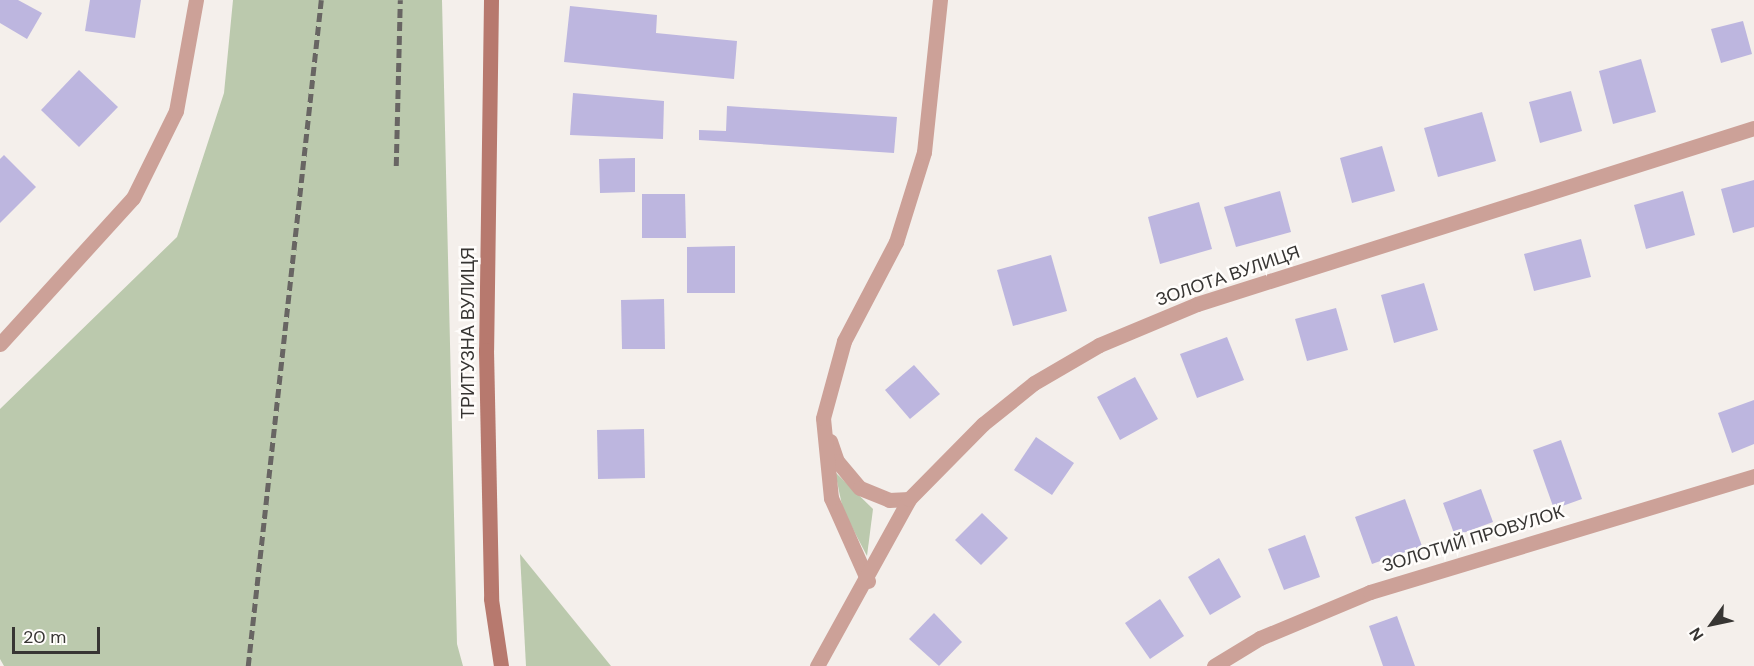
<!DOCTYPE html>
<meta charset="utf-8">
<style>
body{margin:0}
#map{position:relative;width:1754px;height:666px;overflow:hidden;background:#f4efeb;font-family:"DM Sans",sans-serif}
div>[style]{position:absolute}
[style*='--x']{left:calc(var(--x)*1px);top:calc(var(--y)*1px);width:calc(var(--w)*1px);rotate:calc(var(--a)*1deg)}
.green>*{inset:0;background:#bbc9ad}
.building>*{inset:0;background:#bdb6df}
.street>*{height:15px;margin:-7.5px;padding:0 7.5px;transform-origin:7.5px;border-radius:7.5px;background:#cca198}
.secondary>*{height:15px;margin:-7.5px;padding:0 7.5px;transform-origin:7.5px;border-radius:7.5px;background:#b7796e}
.rail>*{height:4.5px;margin-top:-2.25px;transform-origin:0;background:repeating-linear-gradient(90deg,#686563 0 9px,transparent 0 13.5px)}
span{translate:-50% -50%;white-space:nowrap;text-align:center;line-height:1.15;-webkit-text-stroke:5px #fffdfb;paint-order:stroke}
.street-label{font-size:18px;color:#373533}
.north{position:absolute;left:1682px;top:594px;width:60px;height:60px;-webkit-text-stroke:4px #fffdfb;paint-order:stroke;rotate:237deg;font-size:16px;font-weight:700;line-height:24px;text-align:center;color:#373533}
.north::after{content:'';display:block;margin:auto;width:21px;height:27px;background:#373533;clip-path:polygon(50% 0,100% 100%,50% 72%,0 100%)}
.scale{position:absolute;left:12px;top:627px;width:88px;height:27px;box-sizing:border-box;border:3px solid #373533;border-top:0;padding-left:8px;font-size:18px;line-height:21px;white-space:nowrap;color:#373533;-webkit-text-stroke:4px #fffdfb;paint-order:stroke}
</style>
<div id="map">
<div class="green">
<div style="clip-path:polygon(233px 0,442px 0,457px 644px,463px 666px,4px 666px,0 659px,0 409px,177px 237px,224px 93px)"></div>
<div style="clip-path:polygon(835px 472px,873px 509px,867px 556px,843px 510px)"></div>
<div style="clip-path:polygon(520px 554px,611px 666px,526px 666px)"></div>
</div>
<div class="building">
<div style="clip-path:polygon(0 0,18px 0,42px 13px,27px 39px,0 23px)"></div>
<div style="clip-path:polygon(90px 0,141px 0,135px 38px,85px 31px)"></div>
<div style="clip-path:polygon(570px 6px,657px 15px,656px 33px,737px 41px,734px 79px,564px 62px)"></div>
<div style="clip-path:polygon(1743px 21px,1752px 54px,1721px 63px,1711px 29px)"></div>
<div style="clip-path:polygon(1641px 59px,1656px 112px,1613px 124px,1599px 71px)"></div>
<div style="clip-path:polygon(79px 70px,118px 107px,79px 147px,41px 110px)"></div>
<div style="clip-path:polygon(1571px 91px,1582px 131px,1540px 143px,1529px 102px)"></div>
<div style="clip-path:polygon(573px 93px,664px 101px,663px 139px,570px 135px)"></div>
<div style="clip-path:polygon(727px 106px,897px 117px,894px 153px,699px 140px,699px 130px,726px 131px)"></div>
<div style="clip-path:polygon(1482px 112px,1496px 161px,1438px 177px,1424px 128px)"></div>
<div style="clip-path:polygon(1382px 146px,1395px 191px,1352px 203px,1340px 158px)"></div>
<div style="clip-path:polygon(4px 155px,36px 187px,0 223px,0 159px)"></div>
<div style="clip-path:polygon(635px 158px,635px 192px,600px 193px,599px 159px)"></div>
<div style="clip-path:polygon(1754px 180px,1754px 227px,1733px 233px,1721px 189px)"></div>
<div style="clip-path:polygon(1280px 191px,1291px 232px,1236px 247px,1224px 207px)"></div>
<div style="clip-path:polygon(1683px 191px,1695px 235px,1646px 249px,1634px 205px)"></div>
<div style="clip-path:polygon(642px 194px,685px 194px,686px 238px,642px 238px)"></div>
<div style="clip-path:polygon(1199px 202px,1212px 249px,1160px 264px,1148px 217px)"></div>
<div style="clip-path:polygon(1581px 239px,1591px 277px,1534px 291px,1524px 254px)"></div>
<div style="clip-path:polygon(735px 246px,735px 293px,687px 293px,687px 247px)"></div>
<div style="clip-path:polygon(1051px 255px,1067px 311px,1013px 326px,997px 270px)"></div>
<div style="clip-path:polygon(1424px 283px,1438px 330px,1394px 343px,1381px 295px)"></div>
<div style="clip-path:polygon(664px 299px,665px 349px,622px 349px,621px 300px)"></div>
<div style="clip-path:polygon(1336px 308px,1348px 350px,1307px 361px,1295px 319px)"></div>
<div style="clip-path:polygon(1227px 337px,1244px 380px,1197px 398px,1180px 354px)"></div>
<div style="clip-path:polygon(914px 365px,940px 394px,910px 419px,885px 390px)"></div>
<div style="clip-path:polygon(1135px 377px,1158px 419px,1120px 440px,1097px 397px)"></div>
<div style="clip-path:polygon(1754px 400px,1754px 444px,1732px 453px,1718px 413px)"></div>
<div style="clip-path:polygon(644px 429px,645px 478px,598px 479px,597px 430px)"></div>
<div style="clip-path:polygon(1036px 437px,1074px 463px,1052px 495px,1014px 470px)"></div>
<div style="clip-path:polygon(1561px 440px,1582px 499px,1554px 509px,1533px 450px)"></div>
<div style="clip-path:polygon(1481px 489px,1493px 522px,1455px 536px,1443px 503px)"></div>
<div style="clip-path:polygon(1405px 499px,1422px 546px,1372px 564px,1355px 517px)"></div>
<div style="clip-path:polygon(982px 513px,1008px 538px,981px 565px,955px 540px)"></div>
<div style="clip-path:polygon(1305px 535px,1320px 577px,1284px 590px,1268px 549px)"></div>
<div style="clip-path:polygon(1219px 558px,1241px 597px,1210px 615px,1188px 577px)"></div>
<div style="clip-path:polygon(1160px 599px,1184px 636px,1150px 659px,1125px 623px)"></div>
<div style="clip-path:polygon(934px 613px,962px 642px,939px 666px,909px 639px)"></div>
<div style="clip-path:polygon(1397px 616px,1415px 666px,1383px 666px,1369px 626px)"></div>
</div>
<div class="street">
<div style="--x:0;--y:344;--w:197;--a:-47.7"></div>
<div style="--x:133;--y:198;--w:97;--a:-63.7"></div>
<div style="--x:176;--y:111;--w:113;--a:-79.8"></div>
<div style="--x:830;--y:441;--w:21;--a:71"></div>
<div style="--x:837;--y:461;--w:35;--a:50"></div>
<div style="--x:860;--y:488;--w:31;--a:22"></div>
<div style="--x:889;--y:500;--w:20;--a:-3"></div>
<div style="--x:868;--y:581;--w:91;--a:-114"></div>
<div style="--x:831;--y:498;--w:80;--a:-95.7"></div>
<div style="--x:823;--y:418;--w:80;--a:-74.7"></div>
<div style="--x:844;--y:341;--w:112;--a:-62.3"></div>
<div style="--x:896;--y:242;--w:94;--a:-72.7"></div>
<div style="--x:924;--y:152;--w:153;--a:-84"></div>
<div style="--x:817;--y:666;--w:191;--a:-61.1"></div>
<div style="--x:909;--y:499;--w:105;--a:-45.4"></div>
<div style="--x:983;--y:424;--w:65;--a:-38.8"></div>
<div style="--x:1034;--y:383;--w:75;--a:-30.3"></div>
<div style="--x:1099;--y:345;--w:106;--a:-22.7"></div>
<div style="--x:1197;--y:304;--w:584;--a:-17.54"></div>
<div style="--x:1214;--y:666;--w:54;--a:-31.3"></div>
<div style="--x:1260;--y:638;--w:119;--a:-22.7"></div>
<div style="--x:1370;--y:592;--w:401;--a:-16.8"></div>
</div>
<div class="secondary">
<div style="--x:491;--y:0;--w:350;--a:90.8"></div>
<div style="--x:486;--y:350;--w:249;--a:88.8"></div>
<div style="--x:491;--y:599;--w:68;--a:81.5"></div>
</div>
<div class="rail">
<div style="--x:396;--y:166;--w:166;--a:-88.6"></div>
<div style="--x:248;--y:666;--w:670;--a:-83.74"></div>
</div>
<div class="street-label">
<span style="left:1228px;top:276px;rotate:-19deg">ЗОЛОТА ВУЛИЦЯ</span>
<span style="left:468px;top:333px;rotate:-90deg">ТРИТУЗНА ВУЛИЦЯ</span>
<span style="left:1473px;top:539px;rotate:-17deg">ЗОЛОТИЙ ПРОВУЛОК</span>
</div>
<div class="north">N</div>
<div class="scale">20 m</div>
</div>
